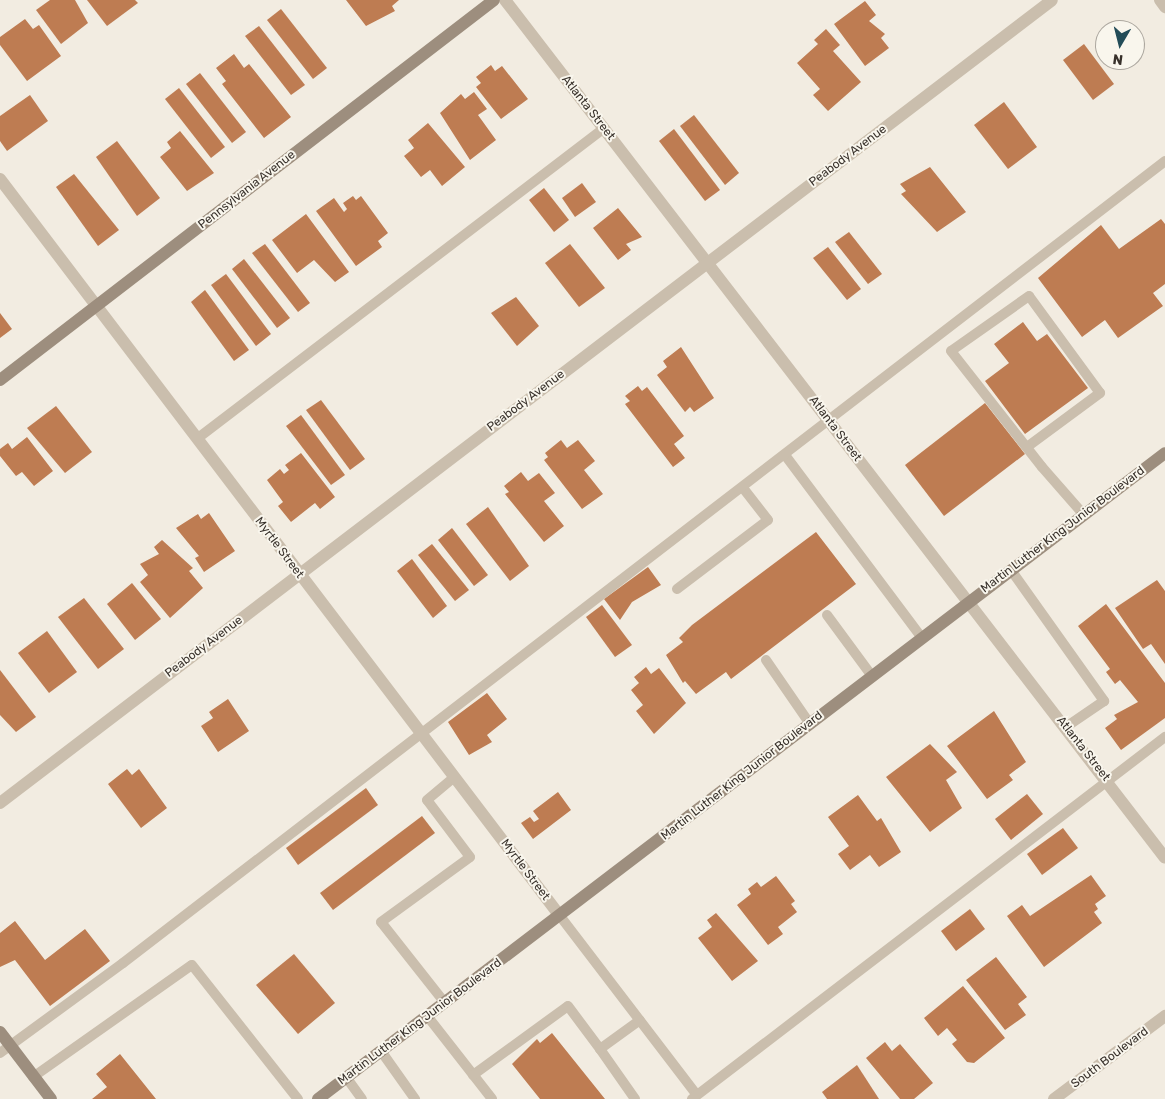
<!DOCTYPE html>
<style>
body{margin:0}
#map{position:relative;width:1165px;height:1099px;overflow:hidden;background:#f2ece1;font-family:Rubik,sans-serif}
div>[style]{position:absolute}
[style*='--x']{left:calc(var(--x)*1px);top:calc(var(--y)*1px);width:calc(var(--w)*1px);rotate:calc(var(--a)*1deg)}
.building>*{inset:0;background:#be7c52}
.lane>*{height:10px;margin:-5px;padding:0 5px;transform-origin:5px;border-radius:5px;background:#cabead}
.street>*{height:12px;margin:-6px;padding:0 6px;transform-origin:6px;border-radius:6px;background:#cabead}
.secondary>*{height:12px;margin:-6px;padding:0 6px;transform-origin:6px;border-radius:6px;background:#9d8e7e}
span{translate:-50% -50%;white-space:nowrap;text-align:center;line-height:1.15;-webkit-text-stroke:4px #f9f6ed;paint-order:stroke}
.street-label{font-size:12px;color:#38312b}
.north{position:absolute;left:1095px;top:20px;width:50px;height:50px;box-sizing:border-box;background:#f9f6ed;border:1px solid #aca79f;border-radius:50%;rotate:188deg;font-size:14px;font-weight:700;line-height:20px;text-align:center;color:#38312b}
.north::after{content:'';display:block;margin:auto;width:18px;height:22px;background:#234c58;clip-path:polygon(50% 0,100% 100%,50% 72%,0 100%)}
</style>
<div id="map">
<div class="building">
<div style="clip-path:polygon(50px 0,75px 0,88px 23px,61px 44px,36px 10px)"></div>
<div style="clip-path:polygon(87px 0,135px 0,138px 3px,107px 26px)"></div>
<div style="clip-path:polygon(346px 0,399px 0,392px 6px,395px 11px,366px 26px)"></div>
<div style="clip-path:polygon(865px 1px,876px 15px,869px 21px,885px 34px,881px 38px,889px 48px,865px 66px,834px 24px)"></div>
<div style="clip-path:polygon(281px 9px,327px 68px,313px 79px,267px 20px)"></div>
<div style="clip-path:polygon(25px 19px,33px 29px,39px 25px,61px 56px,27px 81px,0 45px,0 37px)"></div>
<div style="clip-path:polygon(259px 26px,305px 85px,291px 95px,245px 36px)"></div>
<div style="clip-path:polygon(826px 29px,840px 45px,833px 51px,861px 82px,828px 111px,813px 95px,820px 89px,797px 63px,818px 44px,814px 40px)"></div>
<div style="clip-path:polygon(1084px 44px,1114px 84px,1093px 100px,1063px 60px)"></div>
<div style="clip-path:polygon(234px 54px,244px 68px,249px 64px,291px 117px,264px 138px,222px 84px,226px 81px,216px 68px)"></div>
<div style="clip-path:polygon(491px 65px,495px 71px,502px 66px,528px 99px,501px 119px,476px 87px,481px 83px,476px 77px)"></div>
<div style="clip-path:polygon(200px 73px,246px 132px,232px 143px,186px 84px)"></div>
<div style="clip-path:polygon(179px 88px,225px 147px,211px 158px,165px 99px)"></div>
<div style="clip-path:polygon(474px 92px,487px 109px,478px 115px,496px 140px,470px 160px,440px 113px,461px 94px,465px 99px)"></div>
<div style="clip-path:polygon(30px 95px,48px 121px,7px 151px,0 141px,0 116px)"></div>
<div style="clip-path:polygon(1004px 102px,1037px 147px,1008px 169px,974px 125px)"></div>
<div style="clip-path:polygon(694px 115px,739px 173px,725px 185px,680px 126px)"></div>
<div style="clip-path:polygon(428px 123px,465px 167px,442px 186px,430px 170px,421px 177px,404px 156px,414px 148px,408px 140px)"></div>
<div style="clip-path:polygon(674px 129px,720px 190px,705px 201px,659px 141px)"></div>
<div style="clip-path:polygon(180px 131px,214px 173px,187px 191px,160px 157px,171px 148px,167px 142px)"></div>
<div style="clip-path:polygon(117px 141px,160px 198px,137px 216px,96px 157px)"></div>
<div style="clip-path:polygon(930px 167px,966px 212px,937px 232px,901px 194px,906px 191px,900px 184px)"></div>
<div style="clip-path:polygon(74px 174px,119px 230px,98px 246px,56px 187px)"></div>
<div style="clip-path:polygon(582px 183px,596px 202px,575px 217px,562px 198px)"></div>
<div style="clip-path:polygon(544px 188px,569px 220px,554px 232px,529px 200px)"></div>
<div style="clip-path:polygon(353px 196px,356px 200px,361px 196px,388px 233px,378px 241px,382px 247px,356px 266px,316px 211px,334px 198px,344px 212px,347px 209px,343px 203px)"></div>
<div style="clip-path:polygon(618px 208px,642px 237px,626px 244px,631px 250px,618px 260px,593px 228px)"></div>
<div style="clip-path:polygon(306px 214px,349px 272px,335px 282px,314px 260px,297px 273px,272px 240px)"></div>
<div style="clip-path:polygon(1161px 219px,1165px 224px,1165px 284px,1153px 293px,1163px 306px,1118px 338px,1105px 320px,1082px 337px,1038px 278px,1101px 225px,1119px 249px)"></div>
<div style="clip-path:polygon(849px 232px,882px 274px,868px 284px,835px 242px)"></div>
<div style="clip-path:polygon(265px 244px,310px 303px,298px 312px,252px 253px)"></div>
<div style="clip-path:polygon(570px 244px,605px 288px,579px 307px,545px 263px)"></div>
<div style="clip-path:polygon(828px 247px,861px 289px,847px 300px,813px 258px)"></div>
<div style="clip-path:polygon(244px 259px,290px 318px,277px 328px,232px 269px)"></div>
<div style="clip-path:polygon(226px 274px,271px 334px,256px 346px,211px 285px)"></div>
<div style="clip-path:polygon(205px 290px,249px 350px,234px 361px,191px 302px)"></div>
<div style="clip-path:polygon(516px 297px,539px 326px,517px 346px,491px 313px)"></div>
<div style="clip-path:polygon(0 313px,12px 329px,0 338px)"></div>
<div style="clip-path:polygon(1023px 322px,1037px 341px,1047px 334px,1088px 388px,1025px 434px,985px 381px,1009px 363px,994px 344px)"></div>
<div style="clip-path:polygon(681px 347px,714px 398px,694px 412px,690px 407px,685px 412px,657px 375px,667px 367px,663px 361px)"></div>
<div style="clip-path:polygon(638px 386px,642px 391px,647px 387px,684px 436px,674px 444px,685px 458px,673px 467px,625px 404px,630px 401px,625px 396px)"></div>
<div style="clip-path:polygon(321px 400px,365px 459px,350px 470px,306px 410px)"></div>
<div style="clip-path:polygon(985px 403px,1025px 454px,944px 516px,905px 465px)"></div>
<div style="clip-path:polygon(56px 406px,92px 452px,65px 473px,27px 428px)"></div>
<div style="clip-path:polygon(301px 415px,345px 475px,331px 485px,286px 426px)"></div>
<div style="clip-path:polygon(27px 437px,53px 471px,34px 486px,22px 472px,16px 476px,0 456px,0 449px,8px 443px,12px 449px)"></div>
<div style="clip-path:polygon(561px 440px,567px 448px,578px 440px,595px 461px,584px 470px,603px 494px,582px 509px,544px 460px,548px 457px,545px 453px)"></div>
<div style="clip-path:polygon(301px 453px,335px 497px,320px 509px,315px 503px,291px 522px,278px 506px,283px 502px,267px 480px,280px 469px,284px 474px,289px 470px,285px 465px)"></div>
<div style="clip-path:polygon(521px 472px,528px 481px,539px 473px,555px 493px,544px 501px,564px 526px,544px 542px,505px 494px,509px 492px,504px 486px)"></div>
<div style="clip-path:polygon(488px 507px,529px 566px,510px 581px,466px 524px)"></div>
<div style="clip-path:polygon(209px 513px,235px 551px,204px 572px,195px 558px,199px 556px,176px 528px,198px 514px,201px 519px)"></div>
<div style="clip-path:polygon(452px 528px,488px 575px,474px 586px,438px 540px)"></div>
<div style="clip-path:polygon(816px 532px,856px 584px,731px 679px,726px 672px,696px 694px,685px 681px,683px 683px,666px 655px,683px 642px,679px 638px,692px 625px)"></div>
<div style="clip-path:polygon(162px 540px,193px 568px,189px 571px,203px 588px,170px 618px,140px 582px,148px 575px,140px 564px,159px 554px,154px 547px)"></div>
<div style="clip-path:polygon(432px 544px,469px 590px,455px 601px,418px 555px)"></div>
<div style="clip-path:polygon(412px 559px,447px 606px,433px 618px,397px 571px)"></div>
<div style="clip-path:polygon(648px 567px,661px 585px,632px 602px,620px 620px,604px 599px)"></div>
<div style="clip-path:polygon(1157px 580px,1165px 591px,1165px 664px,1151px 644px,1143px 649px,1115px 608px)"></div>
<div style="clip-path:polygon(132px 583px,161px 619px,135px 640px,107px 604px)"></div>
<div style="clip-path:polygon(84px 598px,124px 649px,98px 669px,58px 617px)"></div>
<div style="clip-path:polygon(1106px 604px,1165px 683px,1165px 718px,1121px 750px,1105px 728px,1117px 719px,1114px 715px,1138px 702px,1120px 680px,1115px 684px,1106px 672px,1110px 669px,1078px 626px)"></div>
<div style="clip-path:polygon(602px 605px,632px 645px,615px 657px,586px 617px)"></div>
<div style="clip-path:polygon(47px 631px,77px 672px,49px 693px,18px 653px)"></div>
<div style="clip-path:polygon(646px 667px,651px 674px,659px 668px,686px 703px,654px 734px,636px 711px,643px 705px,631px 690px,639px 683px,634px 677px)"></div>
<div style="clip-path:polygon(0 670px,36px 717px,16px 732px,0 715px)"></div>
<div style="clip-path:polygon(487px 693px,507px 719px,487px 735px,492px 742px,469px 755px,448px 722px)"></div>
<div style="clip-path:polygon(228px 699px,249px 731px,218px 752px,201px 726px,213px 718px,209px 712px)"></div>
<div style="clip-path:polygon(994px 711px,1026px 762px,1009px 775px,1013px 780px,987px 799px,947px 746px)"></div>
<div style="clip-path:polygon(930px 744px,957px 772px,946px 780px,962px 808px,930px 832px,886px 777px)"></div>
<div style="clip-path:polygon(127px 769px,132px 775px,139px 769px,167px 808px,141px 828px,108px 784px)"></div>
<div style="clip-path:polygon(366px 788px,378px 805px,298px 865px,286px 848px)"></div>
<div style="clip-path:polygon(558px 792px,571px 810px,533px 839px,521px 823px,530px 817px,534px 822px,539px 819px,533px 811px)"></div>
<div style="clip-path:polygon(1027px 794px,1043px 814px,1011px 840px,995px 819px)"></div>
<div style="clip-path:polygon(858px 795px,877px 821px,881px 818px,901px 852px,879px 867px,870px 855px,850px 870px,838px 854px,849px 846px,828px 817px)"></div>
<div style="clip-path:polygon(422px 816px,435px 833px,333px 910px,320px 893px)"></div>
<div style="clip-path:polygon(1063px 828px,1078px 848px,1042px 875px,1027px 854px)"></div>
<div style="clip-path:polygon(1091px 875px,1106px 896px,1095px 904px,1098px 909px,1094px 912px,1102px 923px,1044px 967px,1007px 916px,1022px 905px,1030px 916px)"></div>
<div style="clip-path:polygon(776px 876px,795px 901px,791px 904px,797px 912px,778px 927px,783px 934px,768px 945px,737px 905px,751px 894px,748px 889px,757px 882px,761px 887px)"></div>
<div style="clip-path:polygon(970px 909px,985px 929px,956px 951px,941px 931px)"></div>
<div style="clip-path:polygon(716px 913px,758px 961px,732px 981px,698px 938px,712px 927px,707px 920px)"></div>
<div style="clip-path:polygon(15px 921px,45px 960px,85px 929px,110px 961px,50px 1006px,15px 960px,0 967px,0 933px)"></div>
<div style="clip-path:polygon(294px 954px,335px 1003px,298px 1034px,256px 985px)"></div>
<div style="clip-path:polygon(996px 957px,1027px 997px,1018px 1004px,1026px 1015px,1005px 1030px,966px 980px)"></div>
<div style="clip-path:polygon(963px 986px,1005px 1038px,974px 1063px,967px 1062px,952px 1044px,957px 1040px,947px 1028px,938px 1036px,924px 1018px)"></div>
<div style="clip-path:polygon(552px 1033px,605px 1099px,540px 1099px,512px 1064px,537px 1039px,540px 1043px)"></div>
<div style="clip-path:polygon(885px 1042px,892px 1051px,900px 1044px,933px 1083px,914px 1099px,900px 1099px,866px 1058px)"></div>
<div style="clip-path:polygon(120px 1054px,156px 1099px,92px 1099px,107px 1087px,96px 1074px)"></div>
<div style="clip-path:polygon(857px 1065px,879px 1099px,827px 1099px,822px 1092px)"></div>
</div>
<div class="lane">
<div style="--x:198;--y:438;--w:509;--a:-37.34"></div>
<div style="--x:1027;--y:447;--w:91;--a:-36.5"></div>
<div style="--x:1100;--y:393;--w:120;--a:-126.2"></div>
<div style="--x:1029;--y:296;--w:95;--a:144.8"></div>
<div style="--x:951;--y:351;--w:147;--a:51.9"></div>
<div style="--x:1042;--y:467;--w:64;--a:48.8"></div>
<div style="--x:785;--y:455;--w:229;--a:53.2"></div>
<div style="--x:1011;--y:570;--w:161;--a:54.6"></div>
<div style="--x:1104;--y:701;--w:46;--a:145.6"></div>
<div style="--x:677;--y:589;--w:114;--a:-37.2"></div>
<div style="--x:768;--y:520;--w:41;--a:-128"></div>
<div style="--x:827;--y:615;--w:76;--a:53.6"></div>
<div style="--x:766;--y:660;--w:78;--a:55.5"></div>
<div style="--x:560;--y:916;--w:225;--a:52.6"></div>
<div style="--x:445;--y:1003;--w:103;--a:-128.3"></div>
<div style="--x:381;--y:922;--w:110;--a:-36.1"></div>
<div style="--x:470;--y:857;--w:71;--a:-127"></div>
<div style="--x:427;--y:800;--w:35;--a:-40"></div>
<div style="--x:428;--y:1017;--w:104;--a:52"></div>
<div style="--x:600;--y:1049;--w:61;--a:55"></div>
<div style="--x:381;--y:1051;--w:59;--a:54.7"></div>
<div style="--x:0;--y:1053;--w:152;--a:-36.2"></div>
<div style="--x:123;--y:963;--w:1315;--a:-37.58"></div>
<div style="--x:473;--y:1075;--w:117;--a:-36"></div>
<div style="--x:568;--y:1006;--w:54;--a:53.3"></div>
<div style="--x:600;--y:1049;--w:49;--a:-35.9"></div>
<div style="--x:33;--y:1077;--w:194;--a:-35.2"></div>
<div style="--x:192;--y:965;--w:171;--a:51.7"></div>
<div style="--x:346;--y:1077;--w:27;--a:54"></div>
<div style="--x:692;--y:1099;--w:596;--a:-37.43"></div>
</div>
<div class="street">
<div style="--x:505;--y:0;--w:1082;--a:52.43"></div>
<div style="--x:1160;--y:0;--w:9;--a:54"></div>
<div style="--x:0;--y:179;--w:926;--a:52.77"></div>
<div style="--x:0;--y:803;--w:1323;--a:-37.35"></div>
<div style="--x:1054;--y:1099;--w:139;--a:-36.8"></div>
</div>
<div class="secondary">
<div style="--x:0;--y:380;--w:623;--a:-37.57"></div>
<div style="--x:0;--y:1032;--w:84;--a:52.7"></div>
<div style="--x:318;--y:1099;--w:1065;--a:-37.33"></div>
</div>
<div class="street-label">
<span style="left:588px;top:108px;rotate:52deg">Atlanta Street</span>
<span style="left:848px;top:156px;rotate:-37deg">Peabody Avenue</span>
<span style="left:247px;top:190px;rotate:-38deg">Pennsylvania Avenue</span>
<span style="left:526px;top:401px;rotate:-37deg">Peabody Avenue</span>
<span style="left:835px;top:429px;rotate:53deg">Atlanta Street</span>
<span style="left:1063px;top:530px;rotate:-37deg">Martin Luther King Junior Boulevard</span>
<span style="left:279px;top:548px;rotate:53deg">Myrtle Street</span>
<span style="left:204px;top:647px;rotate:-37deg">Peabody Avenue</span>
<span style="left:1083px;top:749px;rotate:52deg">Atlanta Street</span>
<span style="left:742px;top:776px;rotate:-38deg">Martin Luther King Junior Boulevard</span>
<span style="left:525px;top:870px;rotate:53deg">Myrtle Street</span>
<span style="left:420px;top:1022px;rotate:-37deg">Martin Luther King Junior Boulevard</span>
<span style="left:1110px;top:1058px;rotate:-37deg">South Boulevard</span>
</div>
<div class="north">N</div>
</div>
